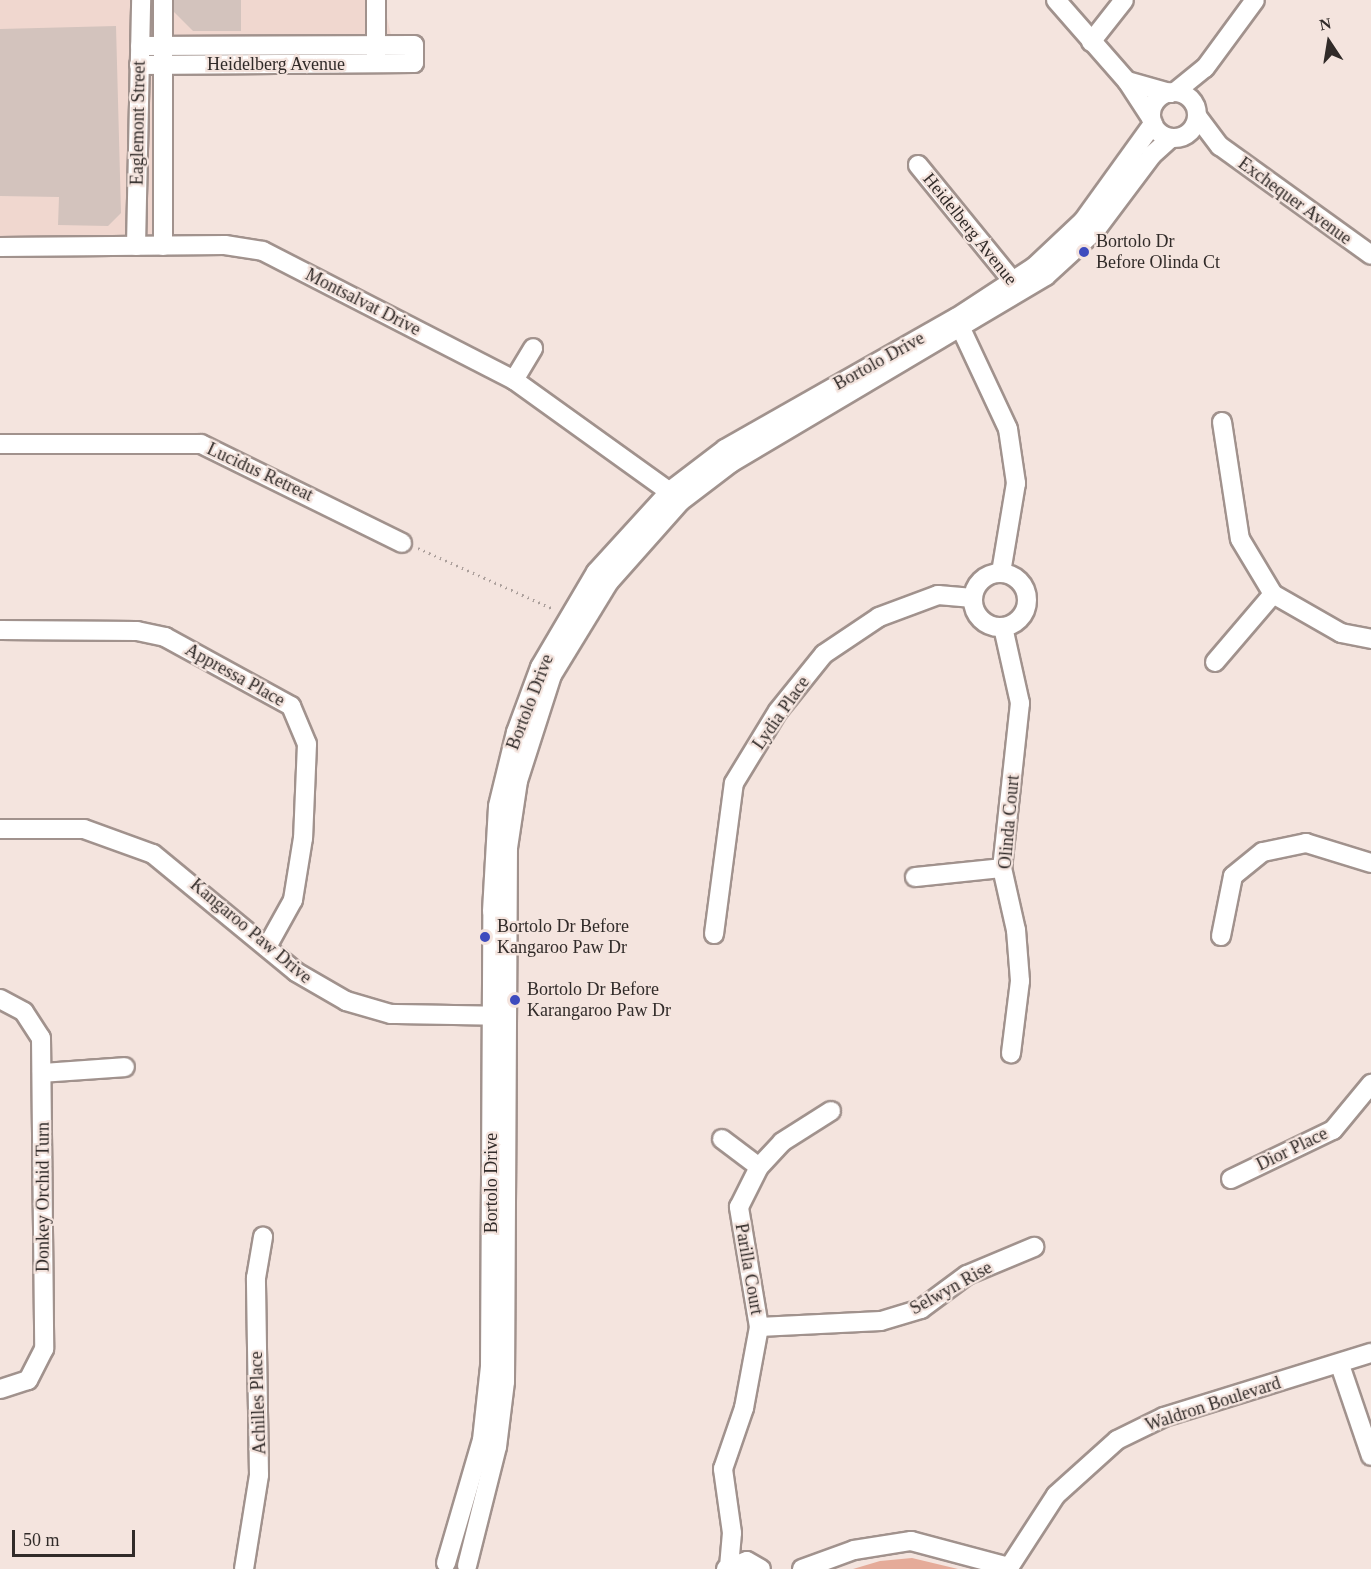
<!DOCTYPE html>
<style>
body{margin:0}
#map{position:relative;width:1371px;height:1569px;overflow:hidden;background:#f4e4de;font-family:"Times New Roman",serif}
div>[style]{position:absolute}
[style*='--x']{left:calc(var(--x)*1px);top:calc(var(--y)*1px);width:calc(var(--w)*1px);rotate:calc(var(--a)*1deg)}
.built>*{inset:0;background:#f0d7cf}
.green>*{inset:0;background:#e5ab99}
.building>*{inset:0;background:#d3c3bd}
.path>*{height:3px;margin-top:-1.5px;transform-origin:0;background:repeating-linear-gradient(90deg,#aca09c 0 1.5px,transparent 0 6px)}
.roads{filter:drop-shadow(2px 0 #a1928d) drop-shadow(-2px 0 #a1928d) drop-shadow(0 2px #a1928d) drop-shadow(0 -2px #a1928d)}
.minor>*{height:18px;margin:-9px;padding:0 9px;transform-origin:9px;border-radius:9px;background:#fff}
.minor>.ring{margin:-9px;padding:0;box-sizing:content-box;background:none;border:18px solid #fff;border-radius:50%}
.dots>*{width:16px;height:16px;translate:-50% -50%;box-sizing:border-box;border:3px solid #f4e4de;border-radius:50%}
span{translate:-50% -50%;white-space:nowrap;text-align:center;line-height:1.15;-webkit-text-stroke:4.5px #f4e4de;paint-order:stroke}
.street-label{font-size:18px;color:#312b29}
.poi-label{font-size:18px;color:#312b29}
.left{translate:0 -50%;text-align:left}
.north{position:absolute;left:1299px;top:12px;width:60px;height:60px;-webkit-text-stroke:4px #f4e4de;paint-order:stroke;rotate:348deg;font-size:16px;font-weight:700;line-height:24px;text-align:center;color:#312b29}
.north::after{content:'';display:block;margin:auto;width:21px;height:27px;background:#312b29;clip-path:polygon(50% 0,100% 100%,50% 72%,0 100%)}
.scale{position:absolute;left:12px;top:1530px;width:123px;height:27px;box-sizing:border-box;border:3px solid #312b29;border-top:0;padding-left:8px;font-size:18px;line-height:21px;white-space:nowrap;color:#312b29;-webkit-text-stroke:4px #f4e4de;paint-order:stroke}
</style>
<div id="map">
<div class="built">
<div style="clip-path:polygon(0 0,383px 0,395px 53px,174px 51px,172px 253px,0 254px)"></div>
</div>
<div class="green">
<div style="clip-path:polygon(912px 1558px,958px 1569px,853px 1569px,880px 1561px)"></div>
</div>
<div class="building">
<div style="clip-path:polygon(174px 0,241px 0,241px 31px,193px 31px,174px 12px)"></div>
<div style="clip-path:polygon(116px 26px,121px 213px,108px 226px,58px 225px,59px 197px,0 196px,0 29px)"></div>
</div>
<div class="path">
<div style="--x:418;--y:548;--w:149;--a:24.2"></div>
</div>
<div class="roads">
<div class="minor">
<div style="--x:1056;--y:0;--w:108;--a:48.8"></div>
<div style="--x:1127;--y:81;--w:44;--a:57"></div>
<div style="--x:1091;--y:42;--w:53;--a:-51.8"></div>
<div style="--x:376;--y:58;--w:58;--a:-90"></div>
<div style="--x:139;--y:65;--w:275;--a:-0.4"></div>
<div style="--x:414;--y:63;--w:18;--a:-90"></div>
<div style="--x:414;--y:45;--w:274;--a:179.8"></div>
<div style="--x:1127;--y:81;--w:45;--a:15.6"></div>
<div style="--x:1175;--y:92;--w:38;--a:-39"></div>
<div style="--x:1205;--y:68;--w:84;--a:-53.7"></div>
<div class="ring" style="left:1151px;top:92px;width:28px;height:28px"></div>
<div style="--x:1197;--y:116;--w:38;--a:53"></div>
<div style="--x:1220;--y:146;--w:186;--a:35.8"></div>
<div style="--x:918;--y:165;--w:160;--a:50.8"></div>
<div style="--x:136;--y:246;--w:246;--a:-88.8"></div>
<div style="--x:163;--y:246;--w:246;--a:-90"></div>
<div style="--x:0;--y:247;--w:225;--a:-0.5"></div>
<div style="--x:225;--y:245;--w:38;--a:9"></div>
<div style="--x:263;--y:251;--w:282;--a:27.2"></div>
<div style="--x:514;--y:380;--w:202;--a:35.7"></div>
<div style="--x:957;--y:320;--w:120;--a:64.9"></div>
<div style="--x:1008;--y:429;--w:55;--a:81.6"></div>
<div style="--x:1016;--y:483;--w:91;--a:99.5"></div>
<div style="--x:514;--y:380;--w:37;--a:-59"></div>
<div style="--x:1222;--y:422;--w:118;--a:81.3"></div>
<div style="--x:1240;--y:539;--w:64;--a:59"></div>
<div style="--x:1273;--y:594;--w:78;--a:29.8"></div>
<div style="--x:1341;--y:633;--w:31;--a:11"></div>
<div style="--x:0;--y:444;--w:201;--a:0"></div>
<div style="--x:201;--y:444;--w:224;--a:26.2"></div>
<div class="ring" style="left:973px;top:573px;width:36px;height:36px"></div>
<div style="--x:1003;--y:627;--w:78;--a:77.4"></div>
<div style="--x:1020;--y:703;--w:166;--a:96.2"></div>
<div style="--x:1002;--y:868;--w:64;--a:77.3"></div>
<div style="--x:1016;--y:930;--w:51;--a:85.5"></div>
<div style="--x:1020;--y:981;--w:73;--a:97.1"></div>
<div style="--x:0;--y:630;--w:137;--a:0.4"></div>
<div style="--x:137;--y:631;--w:29;--a:12"></div>
<div style="--x:165;--y:637;--w:144;--a:28.7"></div>
<div style="--x:291;--y:706;--w:41;--a:67.2"></div>
<div style="--x:307;--y:744;--w:94;--a:92.4"></div>
<div style="--x:303;--y:838;--w:63;--a:99.2"></div>
<div style="--x:293;--y:900;--w:54;--a:119"></div>
<div style="--x:1215;--y:662;--w:89;--a:-49.5"></div>
<div style="--x:0;--y:829;--w:84;--a:0"></div>
<div style="--x:84;--y:829;--w:73;--a:19.9"></div>
<div style="--x:153;--y:854;--w:185;--a:39.5"></div>
<div style="--x:296;--y:972;--w:58;--a:30.1"></div>
<div style="--x:346;--y:1001;--w:47;--a:16.1"></div>
<div style="--x:391;--y:1014;--w:111;--a:1"></div>
<div style="--x:915;--y:877;--w:87;--a:-5.9"></div>
<div style="--x:714;--y:934;--w:152;--a:-82.5"></div>
<div style="--x:734;--y:783;--w:84;--a:-58.6"></div>
<div style="--x:778;--y:711;--w:73;--a:-51.1"></div>
<div style="--x:824;--y:654;--w:66;--a:-33.9"></div>
<div style="--x:879;--y:617;--w:63;--a:-20.4"></div>
<div style="--x:938;--y:595;--w:35;--a:5"></div>
<div style="--x:1221;--y:936;--w:61;--a:-78.7"></div>
<div style="--x:1233;--y:876;--w:38;--a:-39"></div>
<div style="--x:1263;--y:852;--w:44;--a:-11.8"></div>
<div style="--x:1306;--y:843;--w:68;--a:17.1"></div>
<div style="--x:0;--y:999;--w:27;--a:28"></div>
<div style="--x:24;--y:1012;--w:31;--a:57"></div>
<div style="--x:41;--y:1038;--w:311;--a:89.4"></div>
<div style="--x:44;--y:1349;--w:35;--a:117"></div>
<div style="--x:28;--y:1380;--w:29;--a:162"></div>
<div style="--x:42;--y:1073;--w:83;--a:-4.1"></div>
<div style="--x:722;--y:1139;--w:46;--a:37.1"></div>
<div style="--x:1231;--y:1179;--w:113;--a:-25.7"></div>
<div style="--x:1333;--y:1130;--w:60;--a:-50.4"></div>
<div style="--x:759;--y:1327;--w:122;--a:-2.8"></div>
<div style="--x:881;--y:1321;--w:42;--a:-16.7"></div>
<div style="--x:921;--y:1309;--w:57;--a:-36.5"></div>
<div style="--x:967;--y:1275;--w:73;--a:-22.7"></div>
<div style="--x:1340;--y:1365;--w:96;--a:71.2"></div>
<div style="--x:446;--y:1563;--w:128;--a:-73.7"></div>
<div style="--x:482;--y:1440;--w:74;--a:-83.8"></div>
<div style="--x:490;--y:1366;--w:455;--a:-89.7"></div>
<div style="--x:492;--y:911;--w:105;--a:-86.7"></div>
<div style="--x:498;--y:806;--w:76;--a:-76.3"></div>
<div style="--x:516;--y:732;--w:69;--a:-69.7"></div>
<div style="--x:540;--y:667;--w:110;--a:-59.5"></div>
<div style="--x:596;--y:572;--w:110;--a:-47.6"></div>
<div style="--x:670;--y:491;--w:69;--a:-37.4"></div>
<div style="--x:725;--y:449;--w:266;--a:-29.6"></div>
<div style="--x:956;--y:318;--w:93;--a:-33.2"></div>
<div style="--x:1034;--y:267;--w:67;--a:-43.2"></div>
<div style="--x:1083;--y:221;--w:120;--a:-54.2"></div>
<div style="--x:467;--y:1566;--w:123;--a:-75.9"></div>
<div style="--x:497;--y:1447;--w:65;--a:-83"></div>
<div style="--x:505;--y:1382;--w:534;--a:-89.68"></div>
<div style="--x:508;--y:848;--w:68;--a:-81.5"></div>
<div style="--x:518;--y:781;--w:111;--a:-72.2"></div>
<div style="--x:552;--y:675;--w:109;--a:-58.5"></div>
<div style="--x:609;--y:582;--w:108;--a:-48.4"></div>
<div style="--x:681;--y:501;--w:63;--a:-37.2"></div>
<div style="--x:731;--y:463;--w:366;--a:-30.7"></div>
<div style="--x:1046;--y:276;--w:67;--a:-42.6"></div>
<div style="--x:1095;--y:231;--w:95;--a:-53.1"></div>
<div style="--x:1152;--y:155;--w:25;--a:-42"></div>
<div style="--x:729;--y:1567;--w:34;--a:-85"></div>
<div style="--x:732;--y:1533;--w:65;--a:-98"></div>
<div style="--x:723;--y:1469;--w:65;--a:-71"></div>
<div style="--x:744;--y:1408;--w:82;--a:-79.5"></div>
<div style="--x:759;--y:1327;--w:122;--a:-99.5"></div>
<div style="--x:739;--y:1207;--w:45;--a:-63.4"></div>
<div style="--x:759;--y:1167;--w:34;--a:-47"></div>
<div style="--x:782;--y:1142;--w:58;--a:-32.3"></div>
<div style="--x:244;--y:1569;--w:95;--a:-80.9"></div>
<div style="--x:259;--y:1475;--w:197;--a:-90.9"></div>
<div style="--x:256;--y:1278;--w:42;--a:-80.3"></div>
<div style="--x:726;--y:1569;--w:22;--a:-21"></div>
<div style="--x:747;--y:1561;--w:16;--a:30"></div>
<div style="--x:802;--y:1569;--w:55;--a:-20.1"></div>
<div style="--x:854;--y:1550;--w:58;--a:-9"></div>
<div style="--x:911;--y:1541;--w:101;--a:14.9"></div>
<div style="--x:1008;--y:1569;--w:88;--a:-57"></div>
<div style="--x:1056;--y:1495;--w:82;--a:-42"></div>
<div style="--x:1117;--y:1440;--w:52;--a:-26.1"></div>
<div style="--x:1164;--y:1417;--w:217;--a:-17.2"></div>
</div>
</div>
<div class="dots">
<div style="left:1084px;top:252px;background:#3d4bbe"></div>
<div style="left:485px;top:937px;background:#3d4bbe"></div>
<div style="left:515px;top:1000px;background:#3d4bbe"></div>
</div>
<div class="street-label">
<span style="left:276px;top:64px">Heidelberg Avenue</span>
<span style="left:138px;top:123px;rotate:-89deg">Eaglemont Street</span>
<span style="left:1295px;top:201px;rotate:36deg">Exchequer Avenue</span>
<span style="left:970px;top:229px;rotate:51deg">Heidelberg Avenue</span>
<span style="left:363px;top:302px;rotate:27deg">Montsalvat Drive</span>
<span style="left:879px;top:361px;rotate:-29deg">Bortolo Drive</span>
<span style="left:260px;top:472px;rotate:25deg">Lucidus Retreat</span>
<span style="left:235px;top:675px;rotate:29deg">Appressa Place</span>
<span style="left:530px;top:702px;rotate:-69deg">Bortolo Drive</span>
<span style="left:781px;top:713px;rotate:-55deg">Lydia Place</span>
<span style="left:1009px;top:822px;rotate:-85deg">Olinda Court</span>
<span style="left:251px;top:931px;rotate:40deg">Kangaroo Paw Drive</span>
<span style="left:1292px;top:1149px;rotate:-26deg">Dior Place</span>
<span style="left:491px;top:1183px;rotate:-90deg">Bortolo Drive</span>
<span style="left:43px;top:1197px;rotate:-90deg">Donkey Orchid Turn</span>
<span style="left:749px;top:1269px;rotate:80deg">Parilla Court</span>
<span style="left:951px;top:1288px;rotate:-29deg">Selwyn Rise</span>
<span style="left:258px;top:1403px;rotate:-92deg">Achilles Place</span>
<span style="left:1213px;top:1404px;rotate:-18deg">Waldron Boulevard</span>
</div>
<div class="poi-label">
<span class="left" style="left:1096px;top:252px">Bortolo Dr<br>Before Olinda Ct</span>
<span class="left" style="left:497px;top:937px">Bortolo Dr Before<br>Kangaroo Paw Dr</span>
<span class="left" style="left:527px;top:1000px">Bortolo Dr Before<br>Karangaroo Paw Dr</span>
</div>
<div class="north">N</div>
<div class="scale">50 m</div>
</div>
